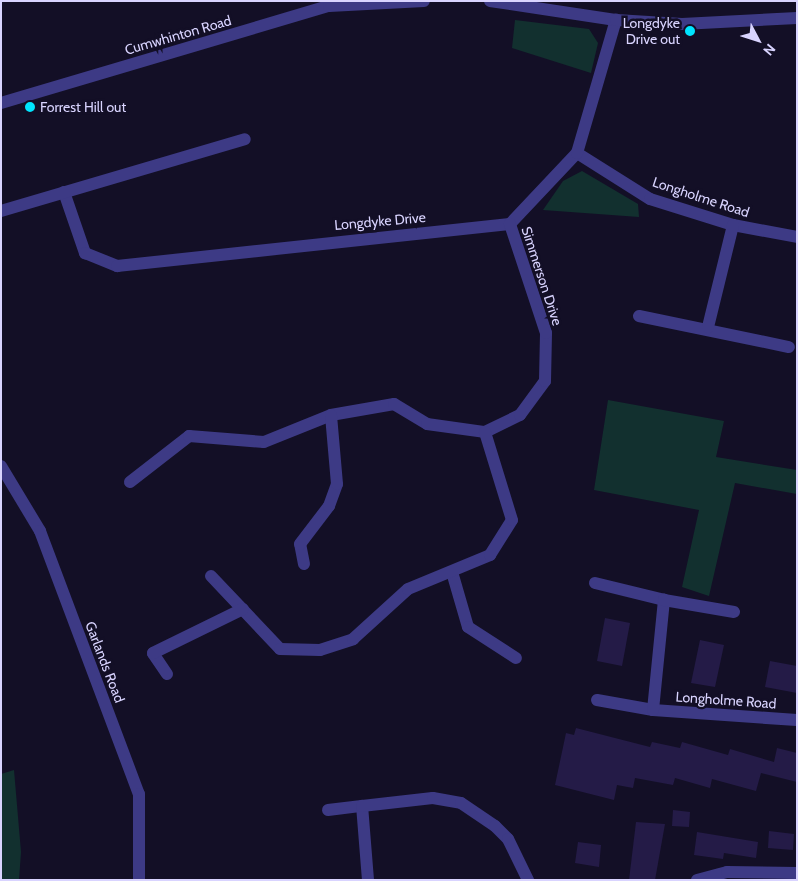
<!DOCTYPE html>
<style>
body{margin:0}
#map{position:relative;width:798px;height:881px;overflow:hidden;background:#130f26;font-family:Cabin,sans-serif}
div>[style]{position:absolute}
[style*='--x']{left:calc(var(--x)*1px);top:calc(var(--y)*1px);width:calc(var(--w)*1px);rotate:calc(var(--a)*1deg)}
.green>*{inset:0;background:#12302f}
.building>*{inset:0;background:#241b47}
.minor>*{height:12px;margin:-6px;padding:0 6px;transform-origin:6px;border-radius:6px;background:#3d3a85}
.tertiary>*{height:12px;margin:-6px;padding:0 6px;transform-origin:6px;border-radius:6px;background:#3d3a85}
.dots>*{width:14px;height:14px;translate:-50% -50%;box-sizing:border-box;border:2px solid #130f26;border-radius:50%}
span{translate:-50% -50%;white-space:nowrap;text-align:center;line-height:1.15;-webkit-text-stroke:5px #130f26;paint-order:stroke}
.poi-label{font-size:14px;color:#d9d4ff}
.right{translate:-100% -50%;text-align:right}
.left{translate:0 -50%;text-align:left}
.street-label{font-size:14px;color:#d9d4ff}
.frame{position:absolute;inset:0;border:2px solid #d9d4ff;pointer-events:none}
.north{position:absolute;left:733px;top:15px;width:50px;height:50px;-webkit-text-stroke:4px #130f26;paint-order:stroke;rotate:130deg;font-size:14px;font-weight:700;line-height:20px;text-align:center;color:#d9d4ff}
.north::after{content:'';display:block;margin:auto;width:18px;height:22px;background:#d9d4ff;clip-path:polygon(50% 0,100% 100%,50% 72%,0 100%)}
</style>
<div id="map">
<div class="green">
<div style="clip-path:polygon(515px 20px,589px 29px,598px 43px,591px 73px,512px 48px)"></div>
<div style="clip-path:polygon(582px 171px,638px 204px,639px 217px,543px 210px,563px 181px)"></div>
<div style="clip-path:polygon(608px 400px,724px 421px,716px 457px,797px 470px,797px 494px,735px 483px,709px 596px,682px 587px,699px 510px,594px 490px)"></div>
<div style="clip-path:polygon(14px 770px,21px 852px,19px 880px,1px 880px,1px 774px)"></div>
</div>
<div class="building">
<div style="clip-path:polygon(605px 618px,630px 623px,622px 666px,597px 661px)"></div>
<div style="clip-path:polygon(700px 640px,724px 645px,715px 687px,691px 683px)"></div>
<div style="clip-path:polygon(770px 661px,797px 666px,797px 693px,765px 687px)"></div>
<div style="clip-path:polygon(576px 728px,650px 747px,652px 742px,680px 748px,682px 742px,728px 755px,730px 749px,774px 762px,777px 748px,797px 753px,797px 782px,761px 773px,756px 791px,712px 779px,710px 788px,675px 778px,673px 785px,635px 778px,633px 788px,617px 785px,614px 800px,555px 785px,566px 733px,574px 735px)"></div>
<div style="clip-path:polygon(673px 810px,690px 812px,689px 827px,672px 826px)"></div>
<div style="clip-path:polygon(636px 822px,665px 824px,655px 880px,629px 880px)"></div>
<div style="clip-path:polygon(769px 831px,794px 834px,793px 850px,768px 848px)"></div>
<div style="clip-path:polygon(697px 832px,758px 842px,756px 858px,724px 853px,723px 859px,694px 855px)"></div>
<div style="clip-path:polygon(578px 842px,601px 845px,599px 867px,575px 863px)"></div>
</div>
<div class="minor">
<div style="--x:577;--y:153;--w:86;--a:32.2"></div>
<div style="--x:650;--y:199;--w:87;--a:17.4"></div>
<div style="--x:733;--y:225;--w:65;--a:10.6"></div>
<div style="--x:64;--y:192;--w:65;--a:71"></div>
<div style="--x:85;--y:253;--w:35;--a:22"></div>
<div style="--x:117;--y:266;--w:395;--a:-6.1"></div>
<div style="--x:510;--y:224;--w:98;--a:-46.7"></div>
<div style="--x:577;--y:153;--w:139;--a:-73.7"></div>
<div style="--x:1;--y:211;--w:254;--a:-16.4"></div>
<div style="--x:639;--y:316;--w:153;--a:11.7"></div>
<div style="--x:708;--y:327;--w:105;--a:-76.2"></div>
<div style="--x:1;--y:466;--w:76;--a:59"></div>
<div style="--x:40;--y:531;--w:281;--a:69.4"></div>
<div style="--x:139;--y:794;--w:86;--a:90"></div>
<div style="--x:130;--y:482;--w:75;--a:-37.9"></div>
<div style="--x:189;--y:436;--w:75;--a:4.6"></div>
<div style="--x:264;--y:442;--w:72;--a:-21.9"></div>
<div style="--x:331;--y:415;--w:64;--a:-9.9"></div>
<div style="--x:394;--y:404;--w:39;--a:31"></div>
<div style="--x:427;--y:424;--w:59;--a:7.9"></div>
<div style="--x:485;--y:432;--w:39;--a:-26"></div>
<div style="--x:520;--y:415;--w:42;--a:-53.7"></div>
<div style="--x:545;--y:381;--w:48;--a:-88.8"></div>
<div style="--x:546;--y:333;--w:115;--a:-108.3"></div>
<div style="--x:304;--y:564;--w:20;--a:-101"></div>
<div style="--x:300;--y:544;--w:48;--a:-52.7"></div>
<div style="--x:329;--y:506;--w:23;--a:-70"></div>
<div style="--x:337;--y:484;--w:69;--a:-95"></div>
<div style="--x:452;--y:572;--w:57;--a:73.8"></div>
<div style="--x:468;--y:627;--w:57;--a:32.9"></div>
<div style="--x:211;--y:576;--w:100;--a:46.6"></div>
<div style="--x:280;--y:649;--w:40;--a:1.4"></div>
<div style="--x:320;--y:650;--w:35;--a:-18"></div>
<div style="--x:353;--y:639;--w:74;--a:-42.3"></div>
<div style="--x:408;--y:589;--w:89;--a:-22.5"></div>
<div style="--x:490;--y:555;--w:41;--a:-57.8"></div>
<div style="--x:512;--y:520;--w:92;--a:-107.1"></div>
<div style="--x:595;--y:583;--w:71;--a:13.8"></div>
<div style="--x:167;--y:674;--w:25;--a:-124"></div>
<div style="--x:153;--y:653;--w:100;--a:-26.1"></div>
<div style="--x:597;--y:700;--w:57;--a:10.1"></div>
<div style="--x:653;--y:710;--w:144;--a:4"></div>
<div style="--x:653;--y:710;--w:111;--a:-84.3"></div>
<div style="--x:664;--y:600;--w:71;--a:9.7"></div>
<div style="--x:328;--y:810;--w:34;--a:-7"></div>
<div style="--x:368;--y:880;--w:74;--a:-94.6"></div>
<div style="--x:362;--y:806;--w:71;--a:-6.4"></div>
<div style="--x:433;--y:798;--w:28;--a:10"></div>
<div style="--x:461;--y:803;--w:41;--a:34.1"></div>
<div style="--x:495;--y:826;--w:18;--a:45"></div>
<div style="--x:508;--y:839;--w:46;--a:64"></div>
<div style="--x:697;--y:880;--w:31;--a:-15"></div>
<div style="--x:727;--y:872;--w:70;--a:0.8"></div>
</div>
<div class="tertiary">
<div style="--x:490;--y:1;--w:127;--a:8.6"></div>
<div style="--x:616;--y:20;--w:66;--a:3.5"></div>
<div style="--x:682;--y:24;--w:115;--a:-3"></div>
<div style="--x:1;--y:103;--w:342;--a:-16.5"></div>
<div style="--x:329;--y:6;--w:95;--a:-3"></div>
</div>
<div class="dots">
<div style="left:690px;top:31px;background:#00e5ff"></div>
<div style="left:30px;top:107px;background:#00e5ff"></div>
</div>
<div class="poi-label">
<span class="right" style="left:680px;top:31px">Longdyke<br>Drive out</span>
<span class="left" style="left:40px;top:107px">Forrest Hill out</span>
</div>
<div class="street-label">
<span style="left:178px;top:35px;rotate:-16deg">Cumwhinton Road</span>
<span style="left:701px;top:197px;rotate:18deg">Longholme Road</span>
<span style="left:380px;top:221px;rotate:-5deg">Longdyke Drive</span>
<span style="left:542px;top:276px;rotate:72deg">Simmerson Drive</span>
<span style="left:105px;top:662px;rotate:69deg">Garlands Road</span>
<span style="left:726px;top:700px;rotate:4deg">Longholme Road</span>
</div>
<div class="frame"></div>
<div class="north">N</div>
</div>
